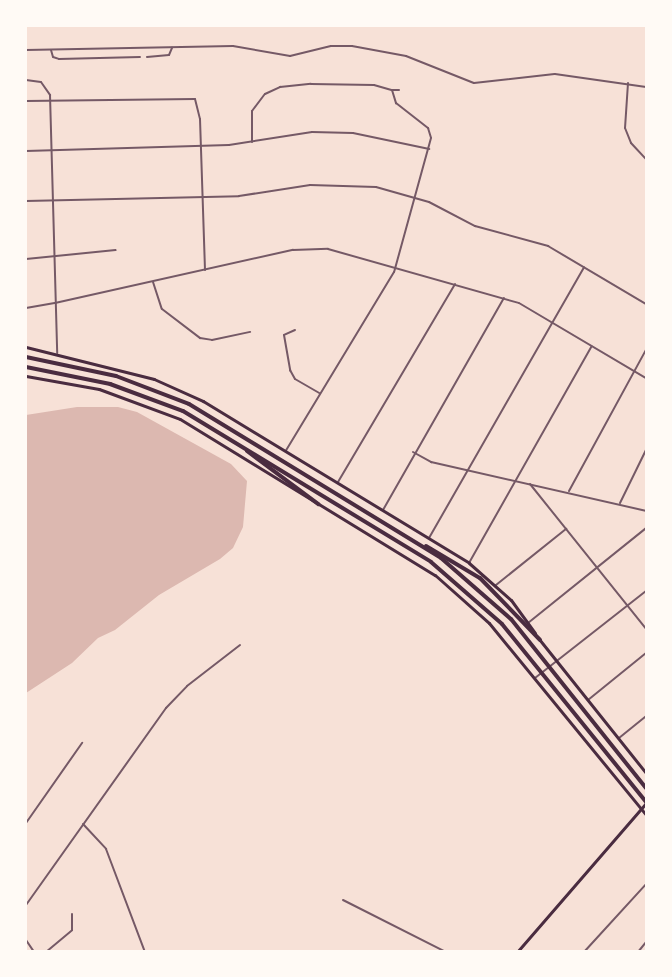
<!DOCTYPE html>
<style>
body{margin:0}
#map{position:relative;width:672px;height:977px;overflow:hidden;background:#f7e1d7;font-family:"Space Grotesk",sans-serif}
div>[style]{position:absolute}
[style*='--x']{left:calc(var(--x)*1px);top:calc(var(--y)*1px);width:calc(var(--w)*1px);rotate:calc(var(--a)*1deg)}
.water>*{inset:0;background:#dcb8b0}
.minor>*{height:2px;margin:-1px;padding:0 1px;transform-origin:1px;border-radius:1px;background:#755966}
.tertiary>*{height:2px;margin:-1px;padding:0 1px;transform-origin:1px;border-radius:1px;background:#755966}
.secondary>*{height:3px;margin:-1.5px;padding:0 1.5px;transform-origin:1.5px;border-radius:1.5px;background:#4a2c40}
.primary>*{height:3px;margin:-1.5px;padding:0 1.5px;transform-origin:1.5px;border-radius:1.5px;background:#4a2c40}
.motorway>*{height:4px;margin:-2px;padding:0 2px;transform-origin:2px;border-radius:2px;background:#4a2c40}
span{translate:-50% -50%;white-space:nowrap;text-align:center;line-height:1.15;-webkit-text-stroke:5px #fffaf5;paint-order:stroke}
.frame{position:absolute;inset:0;border:27px solid #fffaf5;pointer-events:none}
</style>
<div id="map">
<div class="water">
<div style="clip-path:polygon(77px 407px,118px 407px,137px 412px,231px 464px,247px 481px,243px 527px,233px 548px,220px 559px,159px 595px,115px 630px,98px 638px,72px 663px,26px 693px,26px 415px)"></div>
</div>
<div class="minor">
<div style="--x:51;--y:50;--w:7;--a:74"></div>
<div style="--x:53;--y:57;--w:6;--a:18"></div>
<div style="--x:59;--y:59;--w:81;--a:-1.4"></div>
<div style="--x:147;--y:57;--w:22;--a:-5"></div>
<div style="--x:169;--y:55;--w:8;--a:-67"></div>
<div style="--x:628;--y:83;--w:45;--a:93.8"></div>
<div style="--x:625;--y:128;--w:16;--a:68"></div>
<div style="--x:631;--y:143;--w:22;--a:47"></div>
<div style="--x:392;--y:90;--w:7;--a:0"></div>
<div style="--x:26;--y:101;--w:169;--a:-0.7"></div>
<div style="--x:195;--y:99;--w:21;--a:76"></div>
<div style="--x:200;--y:119;--w:151;--a:88.1"></div>
<div style="--x:252;--y:142;--w:31;--a:-90"></div>
<div style="--x:252;--y:111;--w:21;--a:-53"></div>
<div style="--x:265;--y:94;--w:17;--a:-25"></div>
<div style="--x:280;--y:87;--w:31;--a:-6"></div>
<div style="--x:311;--y:84;--w:63;--a:0.9"></div>
<div style="--x:374;--y:85;--w:19;--a:16"></div>
<div style="--x:392;--y:90;--w:14;--a:73"></div>
<div style="--x:396;--y:103;--w:41;--a:38"></div>
<div style="--x:428;--y:128;--w:10;--a:73"></div>
<div style="--x:431;--y:138;--w:139;--a:105.4"></div>
<div style="--x:394;--y:272;--w:208;--a:121.2"></div>
<div style="--x:26;--y:151;--w:203;--a:-1.7"></div>
<div style="--x:229;--y:145;--w:84;--a:-8.9"></div>
<div style="--x:312;--y:132;--w:41;--a:1.4"></div>
<div style="--x:353;--y:133;--w:78;--a:11.9"></div>
<div style="--x:26;--y:201;--w:213;--a:-1.3"></div>
<div style="--x:239;--y:196;--w:72;--a:-8.8"></div>
<div style="--x:310;--y:185;--w:66;--a:1.7"></div>
<div style="--x:376;--y:187;--w:55;--a:15.8"></div>
<div style="--x:429;--y:202;--w:52;--a:27.6"></div>
<div style="--x:475;--y:226;--w:76;--a:15.3"></div>
<div style="--x:548;--y:246;--w:114;--a:30.6"></div>
<div style="--x:26;--y:259;--w:90;--a:-5.7"></div>
<div style="--x:153;--y:282;--w:28;--a:72"></div>
<div style="--x:162;--y:309;--w:48;--a:37.3"></div>
<div style="--x:200;--y:338;--w:12;--a:9"></div>
<div style="--x:212;--y:340;--w:39;--a:-12"></div>
<div style="--x:26;--y:308;--w:29;--a:-10"></div>
<div style="--x:295;--y:330;--w:12;--a:156"></div>
<div style="--x:284;--y:335;--w:36;--a:80"></div>
<div style="--x:290;--y:370;--w:10;--a:61"></div>
<div style="--x:295;--y:379;--w:28;--a:30"></div>
<div style="--x:413;--y:452;--w:21;--a:29"></div>
<div style="--x:431;--y:462;--w:221;--a:12.8"></div>
<div style="--x:338;--y:482;--w:230;--a:-59.4"></div>
<div style="--x:530;--y:484;--w:186;--a:51.3"></div>
<div style="--x:569;--y:491;--w:161;--a:-61.4"></div>
<div style="--x:620;--y:503;--w:59;--a:-63.9"></div>
<div style="--x:383;--y:510;--w:244;--a:-60.3"></div>
<div style="--x:429;--y:538;--w:312;--a:-60.2"></div>
<div style="--x:469;--y:563;--w:249;--a:-60.5"></div>
<div style="--x:496;--y:585;--w:90;--a:-38.7"></div>
<div style="--x:528;--y:623;--w:151;--a:-38.8"></div>
<div style="--x:535;--y:678;--w:141;--a:-38.1"></div>
<div style="--x:588;--y:700;--w:75;--a:-39"></div>
<div style="--x:619;--y:738;--w:35;--a:-39"></div>
<div style="--x:26;--y:823;--w:98;--a:-55"></div>
<div style="--x:83;--y:824;--w:34;--a:47"></div>
<div style="--x:106;--y:849;--w:110;--a:69.3"></div>
<div style="--x:343;--y:900;--w:115;--a:26.8"></div>
<div style="--x:26;--y:905;--w:242;--a:-54.6"></div>
<div style="--x:166;--y:708;--w:30;--a:-46"></div>
<div style="--x:187;--y:686;--w:67;--a:-37.7"></div>
<div style="--x:26;--y:940;--w:14;--a:56"></div>
<div style="--x:46;--y:952;--w:34;--a:-40"></div>
<div style="--x:72;--y:930;--w:16;--a:-90"></div>
<div style="--x:584;--y:952;--w:92;--a:-47.6"></div>
<div style="--x:638;--y:952;--w:13;--a:-51"></div>
</div>
<div class="tertiary">
<div style="--x:26;--y:50;--w:207;--a:-1.1"></div>
<div style="--x:233;--y:46;--w:58;--a:10"></div>
<div style="--x:290;--y:56;--w:42;--a:-13.7"></div>
<div style="--x:331;--y:46;--w:21;--a:0"></div>
<div style="--x:352;--y:46;--w:55;--a:10.5"></div>
<div style="--x:406;--y:56;--w:73;--a:21.7"></div>
<div style="--x:474;--y:83;--w:81;--a:-6.3"></div>
<div style="--x:555;--y:74;--w:92;--a:8.1"></div>
<div style="--x:26;--y:80;--w:15;--a:8"></div>
<div style="--x:41;--y:82;--w:16;--a:55"></div>
<div style="--x:50;--y:95;--w:258;--a:88.4"></div>
<div style="--x:55;--y:303;--w:244;--a:-12.6"></div>
<div style="--x:293;--y:250;--w:35;--a:-2"></div>
<div style="--x:328;--y:249;--w:198;--a:15.8"></div>
<div style="--x:519;--y:303;--w:147;--a:30.6"></div>
</div>
<div class="secondary">
<div style="--x:26;--y:347;--w:132;--a:14"></div>
<div style="--x:154;--y:379;--w:54;--a:24.2"></div>
<div style="--x:203;--y:401;--w:311;--a:31.3"></div>
<div style="--x:469;--y:563;--w:56;--a:41.4"></div>
<div style="--x:511;--y:600;--w:41;--a:54"></div>
<div style="--x:26;--y:376;--w:74;--a:10.1"></div>
<div style="--x:99;--y:389;--w:86;--a:20.3"></div>
<div style="--x:180;--y:419;--w:299;--a:31.5"></div>
<div style="--x:435;--y:575;--w:72;--a:41.6"></div>
<div style="--x:489;--y:623;--w:248;--a:50.7"></div>
<div style="--x:539;--y:639;--w:171;--a:51.4"></div>
</div>
<div class="primary">
<div style="--x:517;--y:952;--w:197;--a:-49.1"></div>
</div>
<div class="motorway">
<div style="--x:26;--y:357;--w:92;--a:11.9"></div>
<div style="--x:116;--y:376;--w:78;--a:21"></div>
<div style="--x:189;--y:404;--w:295;--a:31.4"></div>
<div style="--x:441;--y:558;--w:93;--a:41.1"></div>
<div style="--x:511;--y:619;--w:216;--a:51.4"></div>
<div style="--x:26;--y:367;--w:86;--a:11.4"></div>
<div style="--x:110;--y:384;--w:78;--a:20.3"></div>
<div style="--x:183;--y:411;--w:290;--a:31.3"></div>
<div style="--x:431;--y:562;--w:94;--a:41.1"></div>
<div style="--x:502;--y:624;--w:229;--a:51"></div>
<div style="--x:247;--y:451;--w:89;--a:36.7"></div>
<div style="--x:426;--y:546;--w:63;--a:30.7"></div>
<div style="--x:480;--y:578;--w:86;--a:45.9"></div>
</div>
<div class="frame"></div>
</div>
